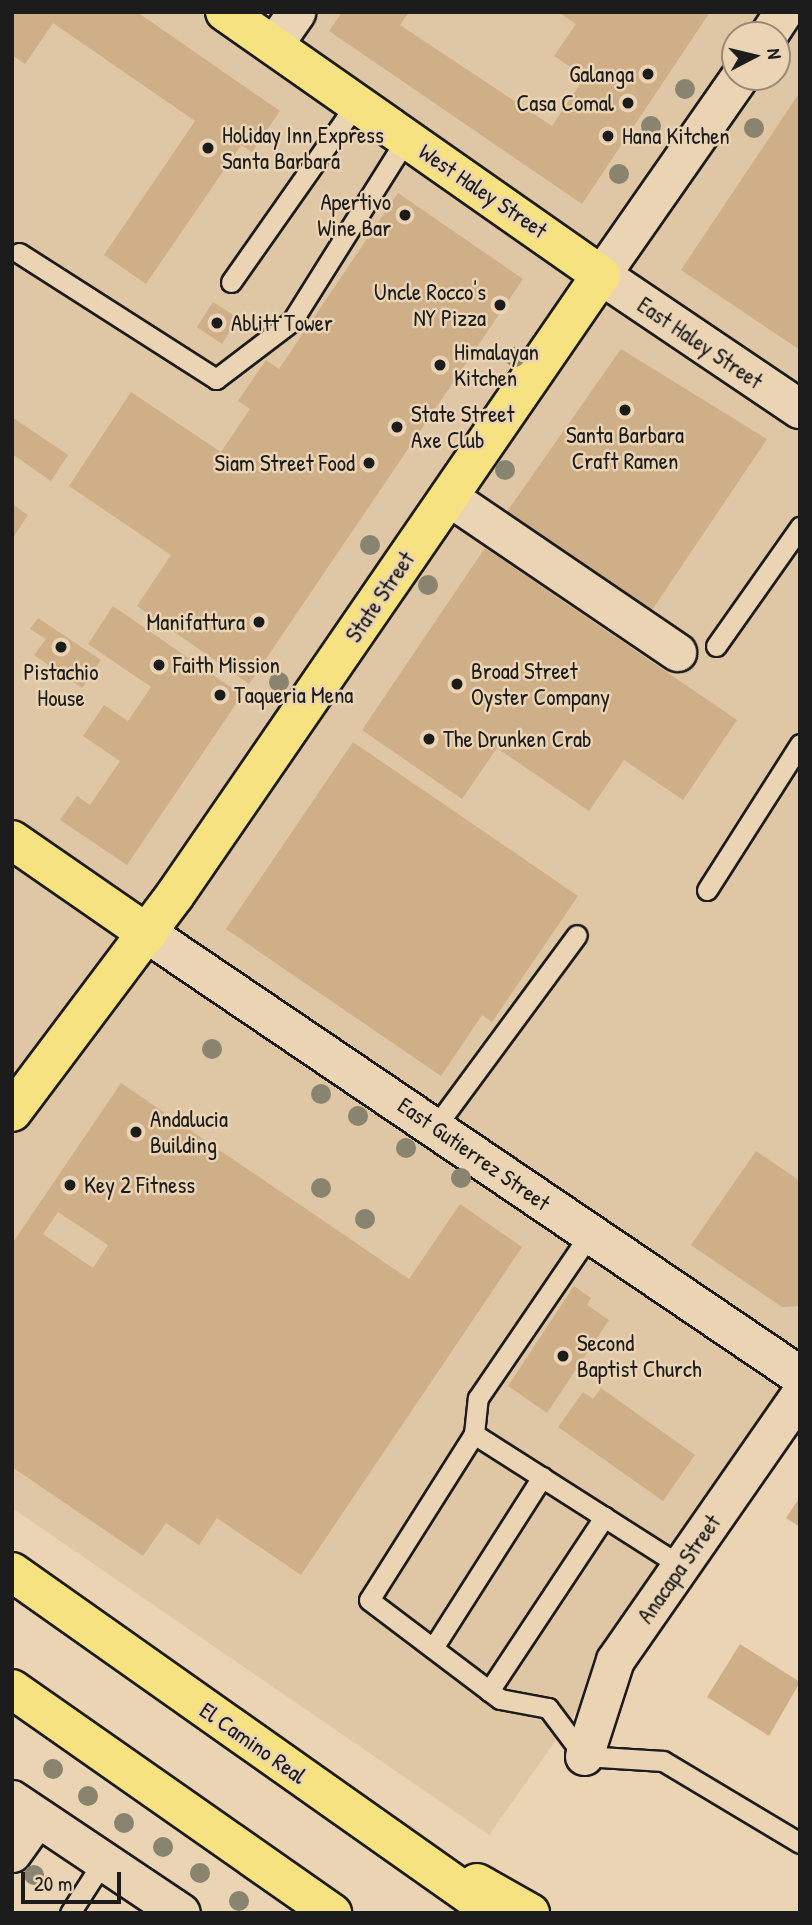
<!DOCTYPE html>
<style>
body{margin:0}
#map{position:relative;width:812px;height:1925px;overflow:hidden;background:#ebd4b4;font-family:"Patrick Hand",sans-serif}
div>[style]{position:absolute}
[style*='--x']{left:calc(var(--x)*1px);top:calc(var(--y)*1px);width:calc(var(--w)*1px);rotate:calc(var(--a)*1deg)}
.built>*{inset:0;background:#dfc6a4}
.building>*{inset:0;background:#cfaf88}
.roads{filter:drop-shadow(2px 0 #1c1c1c) drop-shadow(-2px 0 #1c1c1c) drop-shadow(0 2px #1c1c1c) drop-shadow(0 -2px #1c1c1c)}
.lane>*{height:19px;margin:-9.5px;padding:0 9.5px;transform-origin:9.5px;border-radius:9.5px;background:#ebd4b4}
.street>*{height:37px;margin:-18.5px;padding:0 18.5px;transform-origin:18.5px;border-radius:18.5px;background:#ebd4b4}
.secondary>*{height:38px;margin:-19px;padding:0 19px;transform-origin:19px;border-radius:19px;background:#ebd4b4}
.primary>*{height:38px;margin:-19px;padding:0 19px;transform-origin:19px;border-radius:19px;background:#f7e281}
.highway>*{height:38px;margin:-19px;padding:0 19px;transform-origin:19px;border-radius:19px;background:#f7e281}
.trees>*{width:20px;height:20px;margin:-10px;border-radius:50%;background:#88846f}
.dots>*{width:19px;height:19px;translate:-50% -50%;box-sizing:border-box;border:4px solid #ebd4b4;border-radius:50%}
span{translate:-50% -50%;white-space:nowrap;text-align:center;line-height:1.15;-webkit-text-stroke:5px #ebd4b4;paint-order:stroke}
.poi-label{font-size:23px;color:#1c1c1c}
.right{translate:-100% -50%;text-align:right}
.left{translate:0 -50%;text-align:left}
.street-label{font-size:23px;color:#1c1c1c}
.frame{position:absolute;inset:0;border:14px solid #1c1c1c;pointer-events:none}
.north{position:absolute;left:721px;top:21px;width:70px;height:70px;box-sizing:border-box;background:#ebd4b4;border:2px solid #988a77;border-radius:50%;rotate:83deg;font-size:19px;font-weight:700;line-height:28px;text-align:center;color:#1c1c1c}
.north::after{content:'';display:block;margin:auto;width:24px;height:32px;background:#1c1c1c;clip-path:polygon(50% 0,100% 100%,50% 72%,0 100%)}
.scale{position:absolute;left:21px;top:1872px;width:100px;height:32px;box-sizing:border-box;border:4px solid #1c1c1c;border-top:0;padding-left:9px;font-size:21px;line-height:24px;white-space:nowrap;color:#1c1c1c;-webkit-text-stroke:5px #ebd4b4;paint-order:stroke}
</style>
<div id="map">
<div class="built">
<div style="clip-path:polygon(evenodd,12px 12px,800px 12px,800px 1394px,489px 1835px,12px 1508px,12px 12px,735px 35px,777px 35px,777px 77px,735px 77px,735px 35px)"></div>
</div>
<div class="building">
<div style="clip-path:polygon(12px 12px,137px 12px,280px 111px,252px 152px,241px 145px,146px 284px,104px 255px,195px 121px,53px 23px,25px 64px,12px 55px)"></div>
<div style="clip-path:polygon(342px 12px,409px 12px,400px 25px,552px 126px,585px 77px,554px 56px,576px 24px,558px 12px,710px 12px,582px 204px,329px 31px)"></div>
<div style="clip-path:polygon(800px 92px,800px 350px,681px 270px)"></div>
<div style="clip-path:polygon(398px 193px,523px 279px,249px 684px,137px 606px,171px 555px,69px 486px,131px 392px,221px 452px,250px 409px,238px 401px,266px 360px,279px 369px)"></div>
<div style="clip-path:polygon(213px 302px,238px 318px,222px 344px,197px 327px)"></div>
<div style="clip-path:polygon(621px 349px,767px 439px,650px 613px,506px 513px)"></div>
<div style="clip-path:polygon(12px 417px,68px 455px,51px 481px,12px 454px)"></div>
<div style="clip-path:polygon(12px 504px,28px 515px,12px 539px)"></div>
<div style="clip-path:polygon(485px 548px,737px 720px,683px 800px,624px 760px,589px 811px,497px 748px,462px 799px,362px 730px)"></div>
<div style="clip-path:polygon(113px 606px,242px 695px,127px 865px,60px 820px,77px 796px,90px 805px,120px 761px,83px 736px,104px 705px,128px 721px,151px 687px,88px 644px)"></div>
<div style="clip-path:polygon(38px 618px,101px 660px,82px 688px,34px 655px,46px 639px,30px 629px)"></div>
<div style="clip-path:polygon(353px 742px,578px 896px,492px 1022px,482px 1015px,441px 1076px,226px 929px)"></div>
<div style="clip-path:polygon(evenodd,121px 1083px,409px 1279px,460px 1204px,522px 1247px,301px 1575px,217px 1518px,199px 1545px,166px 1523px,143px 1556px,12px 1467px,12px 1244px,121px 1083px,58px 1212px,108px 1245px,93px 1268px,43px 1234px,58px 1212px)"></div>
<div style="clip-path:polygon(756px 1151px,800px 1181px,800px 1306px,782px 1307px,691px 1245px)"></div>
<div style="clip-path:polygon(574px 1286px,591px 1298px,587px 1305px,609px 1320px,547px 1413px,508px 1386px)"></div>
<div style="clip-path:polygon(601px 1388px,695px 1455px,663px 1501px,558px 1427px,583px 1392px,593px 1399px)"></div>
<div style="clip-path:polygon(800px 1497px,800px 1527px,786px 1518px)"></div>
<div style="clip-path:polygon(740px 1644px,800px 1682px,769px 1736px,707px 1697px)"></div>
</div>
<div class="roads">
<div class="lane">
<div style="--x:19;--y:253;--w:234;--a:32.6"></div>
<div style="--x:216;--y:379;--w:96;--a:-37.3"></div>
<div style="--x:292;--y:321;--w:215;--a:-57.9"></div>
<div style="--x:231;--y:282;--w:219;--a:-54.9"></div>
<div style="--x:716;--y:646;--w:146;--a:-54.8"></div>
<div style="--x:707;--y:890;--w:173;--a:-57.5"></div>
<div style="--x:436;--y:1126;--w:237;--a:-53.6"></div>
<div style="--x:474;--y:1434;--w:36;--a:-84"></div>
<div style="--x:478;--y:1398;--w:199;--a:-55.7"></div>
<div style="--x:681;--y:1566;--w:246;--a:-147.5"></div>
<div style="--x:474;--y:1434;--w:196;--a:122.3"></div>
<div style="--x:369;--y:1600;--w:164;--a:37.1"></div>
<div style="--x:500;--y:1699;--w:49;--a:10.6"></div>
<div style="--x:548;--y:1708;--w:60;--a:53.1"></div>
<div style="--x:584;--y:1756;--w:79;--a:3.6"></div>
<div style="--x:663;--y:1761;--w:160;--a:30.9"></div>
<div style="--x:433;--y:1648;--w:203;--a:-57.5"></div>
<div style="--x:489;--y:1691;--w:209;--a:-56.5"></div>
<div style="--x:70;--y:1913;--w:59;--a:-57.4"></div>
</div>
<div class="street">
<div style="--x:768;--y:35;--w:27;--a:-57"></div>
<div style="--x:274;--y:44;--w:39;--a:-55"></div>
<div style="--x:601;--y:275;--w:241;--a:-55.1"></div>
<div style="--x:449;--y:497;--w:276;--a:34.2"></div>
<div style="--x:584;--y:1756;--w:101;--a:-72.1"></div>
<div style="--x:615;--y:1660;--w:324;--a:-55.2"></div>
<div style="--x:12;--y:1853;--w:43;--a:-54.5"></div>
</div>
<div class="secondary">
<div style="--x:601;--y:275;--w:240;--a:34"></div>
<div style="--x:148;--y:934;--w:788;--a:34.13"></div>
<div style="--x:12;--y:1800;--w:203;--a:33.8"></div>
</div>
<div class="primary">
<div style="--x:12;--y:840;--w:165;--a:34.7"></div>
<div style="--x:12;--y:1112;--w:271;--a:-53.1"></div>
<div style="--x:175;--y:895;--w:752;--a:-55.51"></div>
<div style="--x:601;--y:275;--w:459;--a:-145"></div>
</div>
<div class="highway">
<div style="--x:12;--y:1572;--w:591;--a:35.22"></div>
<div style="--x:12;--y:1689;--w:391;--a:35"></div>
<div style="--x:477;--y:1883;--w:61;--a:29.5"></div>
</div>
</div>
<div class="trees">
<div style="left:685px;top:89px"></div>
<div style="left:651px;top:126px"></div>
<div style="left:754px;top:128px"></div>
<div style="left:619px;top:174px"></div>
<div style="left:515px;top:357px"></div>
<div style="left:505px;top:470px"></div>
<div style="left:370px;top:545px"></div>
<div style="left:428px;top:585px"></div>
<div style="left:279px;top:682px"></div>
<div style="left:212px;top:1049px"></div>
<div style="left:321px;top:1094px"></div>
<div style="left:358px;top:1116px"></div>
<div style="left:406px;top:1148px"></div>
<div style="left:461px;top:1178px"></div>
<div style="left:321px;top:1188px"></div>
<div style="left:365px;top:1219px"></div>
<div style="left:53px;top:1769px"></div>
<div style="left:88px;top:1796px"></div>
<div style="left:124px;top:1823px"></div>
<div style="left:163px;top:1847px"></div>
<div style="left:200px;top:1873px"></div>
<div style="left:34px;top:1875px"></div>
<div style="left:239px;top:1901px"></div>
</div>
<div class="dots">
<div style="left:648px;top:74px;background:#1c1c1c"></div>
<div style="left:628px;top:103px;background:#1c1c1c"></div>
<div style="left:608px;top:136px;background:#1c1c1c"></div>
<div style="left:208px;top:148px;background:#1c1c1c"></div>
<div style="left:405px;top:215px;background:#1c1c1c"></div>
<div style="left:500px;top:305px;background:#1c1c1c"></div>
<div style="left:217px;top:323px;background:#1c1c1c"></div>
<div style="left:440px;top:365px;background:#1c1c1c"></div>
<div style="left:625px;top:410px;background:#1c1c1c"></div>
<div style="left:397px;top:427px;background:#1c1c1c"></div>
<div style="left:369px;top:463px;background:#1c1c1c"></div>
<div style="left:259px;top:622px;background:#1c1c1c"></div>
<div style="left:61px;top:647px;background:#1c1c1c"></div>
<div style="left:159px;top:665px;background:#1c1c1c"></div>
<div style="left:457px;top:684px;background:#1c1c1c"></div>
<div style="left:220px;top:695px;background:#1c1c1c"></div>
<div style="left:429px;top:739px;background:#1c1c1c"></div>
<div style="left:136px;top:1132px;background:#1c1c1c"></div>
<div style="left:70px;top:1185px;background:#1c1c1c"></div>
<div style="left:563px;top:1356px;background:#1c1c1c"></div>
</div>
<div class="poi-label">
<span class="right" style="left:634px;top:74px">Galanga</span>
<span class="right" style="left:614px;top:103px">Casa Comal</span>
<span class="left" style="left:222px;top:148px">Holiday Inn Express<br>Santa Barbara</span>
<span class="left" style="left:622px;top:136px">Hana Kitchen</span>
<span class="right" style="left:391px;top:215px">Apertivo<br>Wine Bar</span>
<span class="right" style="left:486px;top:305px">Uncle Rocco's<br>NY Pizza</span>
<span class="left" style="left:231px;top:323px">Ablitt Tower</span>
<span class="left" style="left:454px;top:365px">Himalayan<br>Kitchen</span>
<span class="left" style="left:411px;top:427px">State Street<br>Axe Club</span>
<span style="left:625px;top:448px">Santa Barbara<br>Craft Ramen</span>
<span class="right" style="left:355px;top:463px">Siam Street Food</span>
<span class="right" style="left:245px;top:622px">Manifattura</span>
<span class="left" style="left:173px;top:665px">Faith Mission</span>
<span class="left" style="left:471px;top:684px">Broad Street<br>Oyster Company</span>
<span style="left:61px;top:685px">Pistachio<br>House</span>
<span class="left" style="left:234px;top:695px">Taqueria Mena</span>
<span class="left" style="left:443px;top:739px">The Drunken Crab</span>
<span class="left" style="left:150px;top:1132px">Andalucia<br>Building</span>
<span class="left" style="left:84px;top:1185px">Key 2 Fitness</span>
<span class="left" style="left:577px;top:1356px">Second<br>Baptist Church</span>
</div>
<div class="street-label">
<span style="left:483px;top:191px;rotate:34deg">West Haley Street</span>
<span style="left:700px;top:343px;rotate:34deg">East Haley Street</span>
<span style="left:380px;top:597px;rotate:-56deg">State Street</span>
<span style="left:474px;top:1154px;rotate:35deg">East Gutierrez Street</span>
<span style="left:679px;top:1569px;rotate:-55deg">Anacapa Street</span>
<span style="left:253px;top:1743px;rotate:35deg">El Camino Real</span>
</div>
<div class="frame"></div>
<div class="north">N</div>
<div class="scale">20 m</div>
</div>
